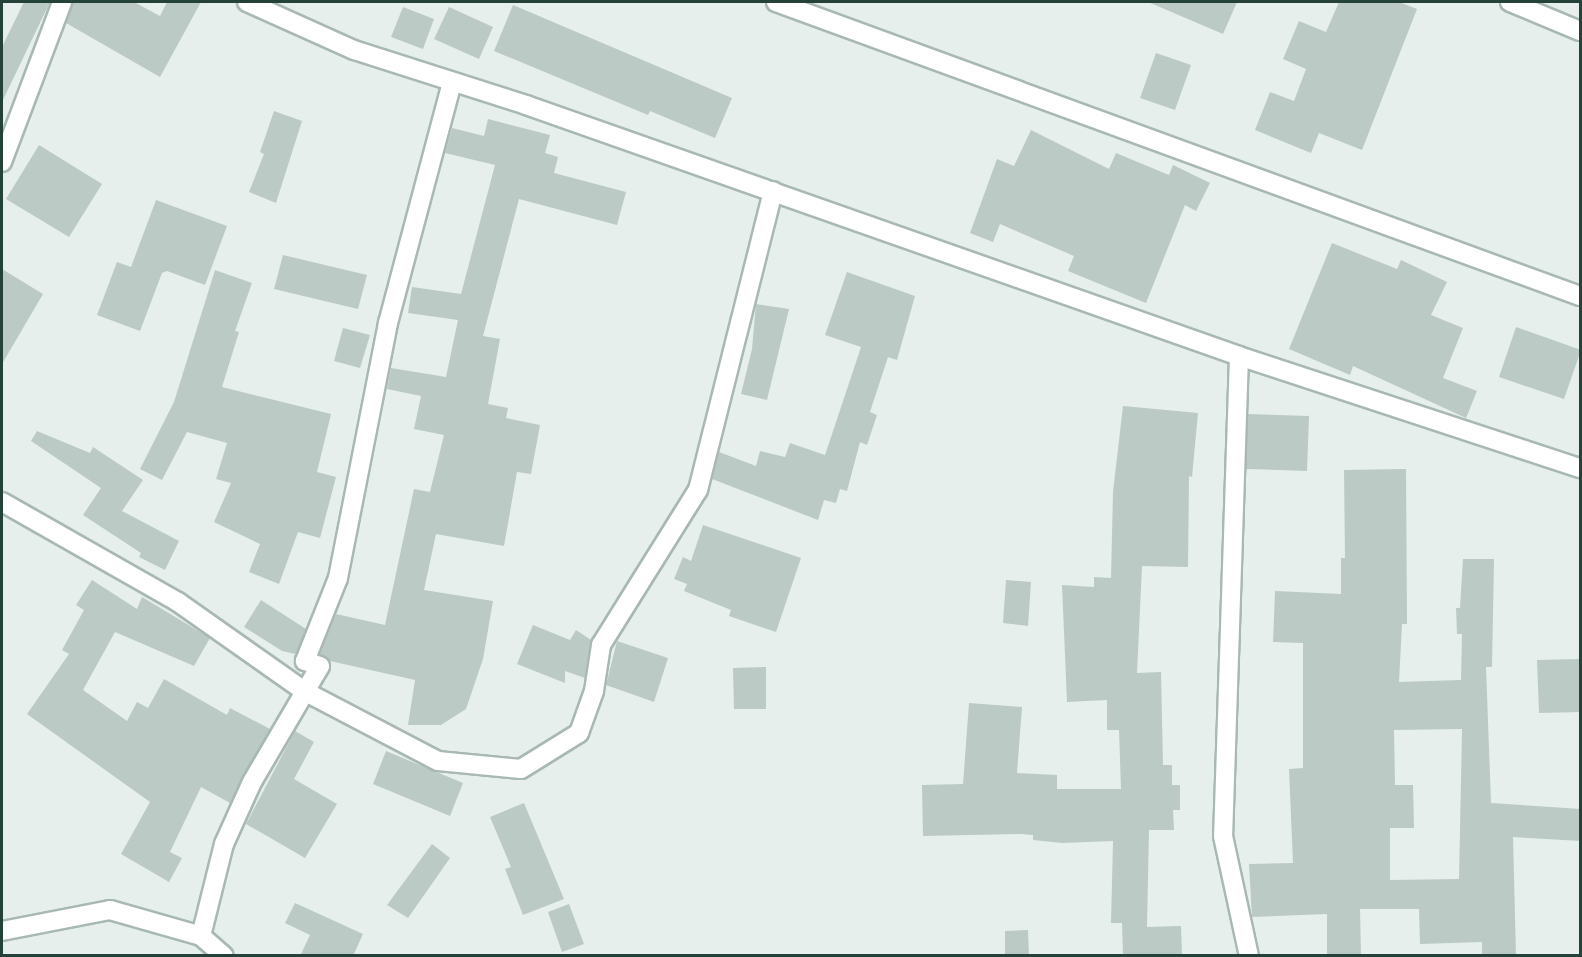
<!DOCTYPE html>
<style>
body{margin:0}
#map{position:relative;width:1582px;height:957px;overflow:hidden;background:#e6efeb;font-family:Inter,sans-serif}
div>[style]{position:absolute}
[style*='--x']{left:calc(var(--x)*1px);top:calc(var(--y)*1px);width:calc(var(--w)*1px);rotate:calc(var(--a)*1deg)}
.building>*{inset:0;background:#bbcac4}
.roads{filter:drop-shadow(2px 0 #a8b8b2) drop-shadow(-2px 0 #a8b8b2) drop-shadow(0 2px #a8b8b2) drop-shadow(0 -2px #a8b8b2)}
.minor>*{height:18px;margin:-9px;padding:0 9px;transform-origin:9px;border-radius:9px;background:#fff}
span{translate:-50% -50%;white-space:nowrap;text-align:center;line-height:1.15;-webkit-text-stroke:5px #f7fbf9;paint-order:stroke}
.frame{position:absolute;inset:0;border:3px solid #24423a;pointer-events:none}
</style>
<div id="map">
<div class="building">
<div style="clip-path:polygon(24px 2px,50px 2px,2px 102px,2px 47px)"></div>
<div style="clip-path:polygon(73px 2px,134px 2px,160px 16px,167px 2px,201px 2px,160px 77px,66px 23px)"></div>
<div style="clip-path:polygon(1148px 2px,1237px 2px,1223px 34px)"></div>
<div style="clip-path:polygon(1339px 2px,1399px 2px,1417px 9px,1362px 150px,1319px 133px,1311px 153px,1255px 130px,1270px 92px,1294px 101px,1306px 69px,1283px 59px,1299px 21px,1326px 32px)"></div>
<div style="clip-path:polygon(513px 5px,732px 98px,715px 138px,650px 111px,648px 115px,494px 51px)"></div>
<div style="clip-path:polygon(403px 7px,434px 19px,423px 49px,391px 37px)"></div>
<div style="clip-path:polygon(449px 7px,493px 27px,479px 59px,434px 39px)"></div>
<div style="clip-path:polygon(1156px 53px,1191px 65px,1175px 110px,1140px 98px)"></div>
<div style="clip-path:polygon(274px 111px,302px 121px,276px 203px,249px 192px,264px 154px,260px 152px)"></div>
<div style="clip-path:polygon(488px 119px,550px 135px,545px 153px,558px 157px,554px 173px,626px 192px,617px 225px,519px 199px,483px 336px,500px 339px,488px 404px,508px 408px,506px 418px,540px 425px,531px 474px,517px 472px,504px 546px,436px 534px,424px 590px,493px 601px,483px 659px,466px 709px,441px 725px,408px 725px,415px 680px,330px 661px,320px 654px,336px 614px,385px 625px,414px 489px,430px 492px,444px 435px,414px 429px,421px 396px,387px 389px,391px 368px,446px 377px,458px 320px,408px 313px,412px 287px,461px 294px,495px 165px,445px 153px,452px 128px,484px 136px)"></div>
<div style="clip-path:polygon(1031px 130px,1109px 169px,1116px 153px,1169px 175px,1173px 165px,1210px 183px,1196px 211px,1185px 205px,1146px 303px,1068px 271px,1074px 256px,1000px 224px,993px 242px,970px 233px,997px 159px,1014px 166px)"></div>
<div style="clip-path:polygon(39px 145px,102px 184px,69px 237px,6px 199px)"></div>
<div style="clip-path:polygon(156px 200px,227px 226px,205px 285px,167px 271px,162px 273px,140px 331px,97px 315px,117px 262px,131px 267px)"></div>
<div style="clip-path:polygon(1332px 243px,1397px 269px,1401px 260px,1447px 282px,1431px 315px,1463px 328px,1443px 378px,1477px 391px,1466px 418px,1353px 366px,1350px 375px,1289px 349px)"></div>
<div style="clip-path:polygon(283px 255px,367px 275px,358px 309px,274px 289px)"></div>
<div style="clip-path:polygon(2px 269px,43px 294px,2px 364px)"></div>
<div style="clip-path:polygon(215px 270px,252px 283px,235px 331px,239px 332px,222px 387px,331px 414px,317px 472px,336px 477px,320px 538px,298px 532px,279px 584px,249px 572px,260px 544px,214px 522px,231px 483px,216px 479px,227px 443px,187px 432px,162px 480px,140px 469px,174px 402px)"></div>
<div style="clip-path:polygon(847px 272px,915px 296px,897px 360px,888px 357px,870px 412px,877px 415px,867px 445px,860px 442px,847px 491px,840px 489px,836px 503px,824px 500px,818px 520px,712px 479px,719px 452px,756px 466px,760px 451px,785px 457px,790px 443px,825px 455px,861px 347px,825px 335px)"></div>
<div style="clip-path:polygon(756px 304px,789px 309px,767px 400px,741px 394px,752px 349px)"></div>
<div style="clip-path:polygon(1516px 327px,1581px 350px,1564px 399px,1499px 377px)"></div>
<div style="clip-path:polygon(343px 328px,370px 335px,360px 368px,334px 361px)"></div>
<div style="clip-path:polygon(1123px 406px,1198px 413px,1192px 477px,1189px 476px,1188px 567px,1142px 566px,1137px 673px,1161px 672px,1163px 765px,1172px 765px,1172px 785px,1180px 785px,1180px 810px,1173px 810px,1174px 830px,1149px 830px,1147px 927px,1181px 926px,1182px 956px,1123px 956px,1122px 923px,1111px 923px,1113px 841px,1062px 843px,1033px 840px,1033px 835px,1021px 834px,923px 836px,922px 785px,963px 784px,969px 703px,1022px 707px,1017px 773px,1057px 775px,1057px 789px,1121px 789px,1119px 730px,1107px 730px,1107px 700px,1067px 702px,1062px 585px,1094px 587px,1094px 577px,1111px 578px,1113px 492px)"></div>
<div style="clip-path:polygon(1248px 414px,1309px 416px,1307px 471px,1246px 469px)"></div>
<div style="clip-path:polygon(37px 431px,90px 453px,93px 447px,143px 480px,122px 511px,179px 541px,165px 570px,139px 557px,141px 553px,83px 515px,101px 488px,31px 441px)"></div>
<div style="clip-path:polygon(evenodd,1406px 469px,1407px 624px,1402px 624px,1399px 682px,1461px 680px,1462px 634px,1457px 634px,1456px 608px,1460px 608px,1463px 559px,1494px 559px,1492px 667px,1486px 667px,1491px 803px,1581px 809px,1581px 841px,1513px 837px,1516px 956px,1482px 956px,1482px 942px,1420px 944px,1419px 909px,1360px 909px,1361px 956px,1327px 956px,1327px 914px,1252px 917px,1249px 864px,1293px 863px,1289px 769px,1303px 768px,1303px 643px,1273px 642px,1275px 591px,1341px 594px,1341px 558px,1345px 558px,1344px 470px,1406px 469px,1462px 729px,1459px 879px,1390px 880px,1390px 828px,1414px 828px,1413px 785px,1395px 785px,1394px 730px,1462px 729px)"></div>
<div style="clip-path:polygon(703px 525px,801px 558px,776px 632px,729px 616px,731px 610px,684px 591px,687px 584px,674px 579px,683px 557px,691px 561px)"></div>
<div style="clip-path:polygon(92px 580px,137px 609px,142px 597px,210px 638px,194px 666px,115px 632px,83px 690px,127px 721px,137px 702px,148px 708px,164px 679px,227px 715px,230px 708px,270px 729px,230px 803px,201px 787px,170px 852px,182px 858px,169px 882px,121px 854px,150px 802px,27px 714px,69px 654px,62px 650px,84px 610px,76px 605px)"></div>
<div style="clip-path:polygon(1006px 580px,1031px 582px,1028px 626px,1003px 623px)"></div>
<div style="clip-path:polygon(261px 600px,306px 629px,296px 654px,282px 651px,244px 627px)"></div>
<div style="clip-path:polygon(533px 625px,570px 640px,576px 630px,591px 640px,585px 678px,565px 671px,565px 683px,517px 664px)"></div>
<div style="clip-path:polygon(617px 641px,668px 658px,654px 702px,606px 685px)"></div>
<div style="clip-path:polygon(1580px 659px,1581px 712px,1539px 713px,1537px 660px)"></div>
<div style="clip-path:polygon(766px 667px,766px 709px,734px 709px,733px 668px)"></div>
<div style="clip-path:polygon(295px 731px,314px 742px,294px 779px,337px 804px,305px 858px,246px 824px)"></div>
<div style="clip-path:polygon(386px 751px,463px 783px,450px 816px,373px 784px)"></div>
<div style="clip-path:polygon(524px 803px,564px 899px,523px 915px,505px 869px,511px 867px,490px 817px)"></div>
<div style="clip-path:polygon(432px 844px,450px 858px,408px 918px,387px 905px)"></div>
<div style="clip-path:polygon(295px 903px,363px 934px,353px 956px,300px 956px,310px 935px,285px 923px)"></div>
<div style="clip-path:polygon(569px 904px,584px 944px,562px 952px,548px 912px)"></div>
<div style="clip-path:polygon(1028px 930px,1029px 956px,1005px 956px,1005px 931px)"></div>
</div>
<div class="roads">
<div class="minor">
<div style="--x:247;--y:2;--w:117;--a:24.2"></div>
<div style="--x:354;--y:50;--w:181;--a:17.7"></div>
<div style="--x:526;--y:105;--w:756;--a:19.39"></div>
<div style="--x:1239;--y:356;--w:359;--a:18.2"></div>
<div style="--x:776;--y:2;--w:856;--a:20.09"></div>
<div style="--x:1510;--y:2;--w:76;--a:22.5"></div>
<div style="--x:2;--y:162;--w:171;--a:-69.4"></div>
<div style="--x:1239;--y:356;--w:480;--a:91.9"></div>
<div style="--x:1223;--y:836;--w:123;--a:77.8"></div>
<div style="--x:2;--y:502;--w:202;--a:29.6"></div>
<div style="--x:178;--y:602;--w:154;--a:35.2"></div>
<div style="--x:304;--y:691;--w:151;--a:27.6"></div>
<div style="--x:438;--y:761;--w:83;--a:5.5"></div>
<div style="--x:521;--y:769;--w:68;--a:-31.8"></div>
<div style="--x:579;--y:733;--w:45;--a:-70.3"></div>
<div style="--x:594;--y:691;--w:47;--a:-81.3"></div>
<div style="--x:601;--y:645;--w:183;--a:-58"></div>
<div style="--x:698;--y:490;--w:308;--a:-75.9"></div>
<div style="--x:2;--y:931;--w:110;--a:-11"></div>
<div style="--x:110;--y:910;--w:95;--a:15.9"></div>
<div style="--x:201;--y:936;--w:30;--a:41"></div>
<div style="--x:201;--y:936;--w:95;--a:-76"></div>
<div style="--x:224;--y:844;--w:68;--a:-65.7"></div>
<div style="--x:252;--y:782;--w:134;--a:-59.6"></div>
<div style="--x:320;--y:666;--w:16;--a:-162"></div>
<div style="--x:305;--y:661;--w:89;--a:-68.3"></div>
<div style="--x:338;--y:578;--w:260;--a:-78.9"></div>
<div style="--x:388;--y:323;--w:249;--a:-75.1"></div>
</div>
</div>
<div class="frame"></div>
</div>
